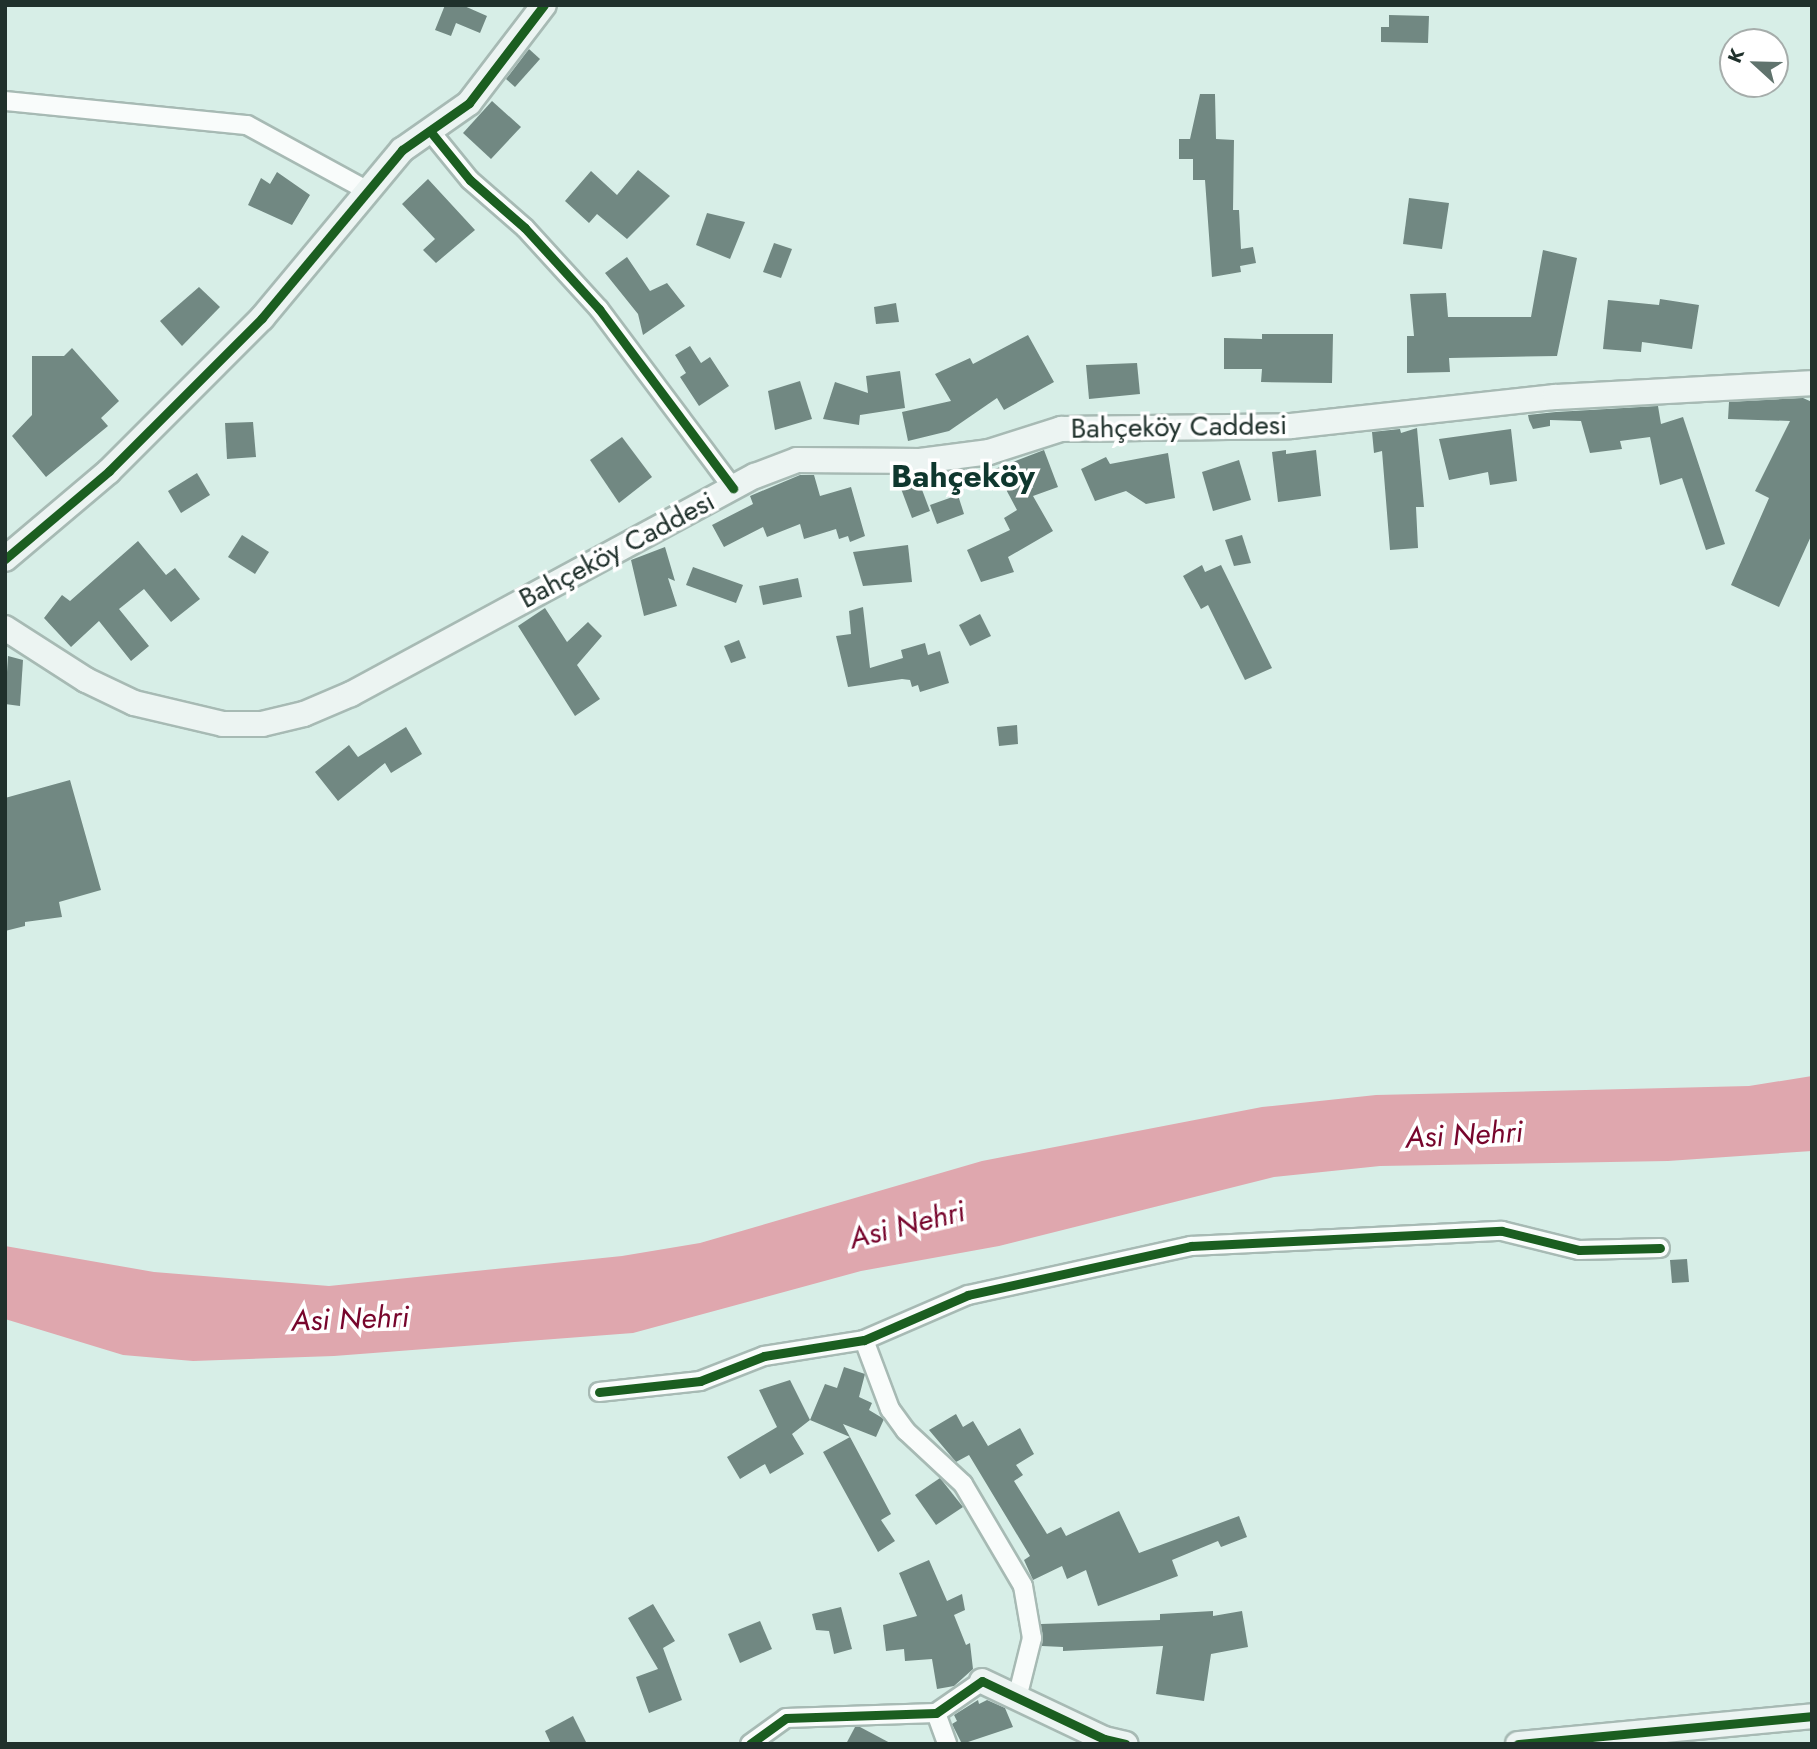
<!DOCTYPE html>
<meta charset="utf-8">
<style>
body{margin:0}
#map{position:relative;width:1817px;height:1749px;overflow:hidden;background:#d7eee7;font-family:Jost,sans-serif}
div>[style]{position:absolute}
[style*='--x']{left:calc(var(--x)*1px);top:calc(var(--y)*1px);width:calc(var(--w)*1px);rotate:calc(var(--a)*1deg)}
.water>*{inset:0;background:#dfa7ae}
.building>*{inset:0;background:#718882}
.roads{filter:drop-shadow(2px 0 #a7bab4) drop-shadow(-2px 0 #a7bab4) drop-shadow(0 2px #a7bab4) drop-shadow(0 -2px #a7bab4)}
.street>*{height:18px;margin:-9px;padding:0 9px;transform-origin:9px;border-radius:9px;background:#f9fcfb}
.secondary>*{height:24px;margin:-12px;padding:0 12px;transform-origin:12px;border-radius:12px;background:#ecf4f2}
.cycleway>*{height:9px;margin:-4.5px;padding:0 4.5px;transform-origin:4.5px;border-radius:4.5px;background:#1b5e20}
span{translate:-50% -50%;white-space:nowrap;text-align:center;line-height:1.15;-webkit-text-stroke:7px #fff;paint-order:stroke}
.street-label{font-size:28px;color:#20312c}
.water-label{font-size:30px;color:#77052c;font-style:italic}
.quarter-label{font-size:32px;color:#0f372e;font-weight:700}
.frame{position:absolute;inset:0;border:7px solid #20312c;pointer-events:none}
.north{position:absolute;left:1719px;top:28px;width:70px;height:70px;box-sizing:border-box;background:#fff;border:2px solid #a6adab;border-radius:50%;rotate:292deg;font-size:19px;font-weight:700;line-height:28px;text-align:center;color:#20312c}
.north::after{content:'';display:block;margin:auto;width:24px;height:32px;background:#60736d;clip-path:polygon(50% 0,100% 100%,50% 72%,0 100%)}
</style>
<div id="map">
<div class="water">
<div style="clip-path:polygon(1812px 1076px,1812px 1151px,1668px 1161px,1380px 1166px,1274px 1177px,999px 1246px,861px 1271px,633px 1333px,334px 1356px,193px 1361px,123px 1355px,5px 1319px,5px 1246px,154px 1272px,329px 1286px,622px 1256px,700px 1243px,982px 1161px,1262px 1107px,1376px 1095px,1749px 1086px)"></div>
</div>
<div class="building">
<div style="clip-path:polygon(445px 5px,462px 5px,487px 16px,480px 33px,456px 23px,451px 36px,435px 30px)"></div>
<div style="clip-path:polygon(1389px 15px,1429px 16px,1428px 43px,1381px 42px,1381px 27px,1389px 27px)"></div>
<div style="clip-path:polygon(529px 49px,540px 59px,515px 87px,506px 79px)"></div>
<div style="clip-path:polygon(1200px 94px,1215px 94px,1216px 139px,1234px 140px,1233px 210px,1239px 210px,1241px 249px,1253px 247px,1256px 263px,1240px 266px,1241px 272px,1212px 277px,1205px 180px,1193px 180px,1193px 159px,1179px 159px,1179px 139px,1190px 139px)"></div>
<div style="clip-path:polygon(492px 101px,521px 127px,491px 159px,463px 133px)"></div>
<div style="clip-path:polygon(638px 170px,670px 196px,627px 239px,597px 214px,589px 223px,565px 201px,591px 171px,617px 195px)"></div>
<div style="clip-path:polygon(277px 172px,310px 195px,292px 225px,248px 205px,261px 178px,270px 184px)"></div>
<div style="clip-path:polygon(428px 179px,475px 230px,436px 263px,423px 250px,435px 239px,402px 204px)"></div>
<div style="clip-path:polygon(1409px 198px,1449px 203px,1442px 249px,1403px 244px)"></div>
<div style="clip-path:polygon(707px 213px,745px 222px,730px 259px,696px 245px)"></div>
<div style="clip-path:polygon(774px 243px,792px 249px,781px 278px,763px 272px)"></div>
<div style="clip-path:polygon(1543px 250px,1577px 258px,1557px 356px,1449px 358px,1450px 372px,1407px 373px,1407px 336px,1414px 336px,1410px 294px,1446px 293px,1448px 317px,1531px 317px)"></div>
<div style="clip-path:polygon(627px 257px,650px 291px,667px 283px,685px 306px,643px 335px,638px 314px,605px 273px)"></div>
<div style="clip-path:polygon(199px 287px,220px 307px,182px 346px,160px 321px)"></div>
<div style="clip-path:polygon(1660px 299px,1699px 305px,1692px 349px,1642px 342px,1641px 352px,1603px 349px,1608px 300px,1659px 305px)"></div>
<div style="clip-path:polygon(896px 303px,899px 322px,876px 324px,874px 307px)"></div>
<div style="clip-path:polygon(1262px 334px,1333px 334px,1332px 383px,1261px 382px,1262px 369px,1224px 369px,1224px 338px,1262px 339px)"></div>
<div style="clip-path:polygon(1028px 335px,1054px 382px,1004px 410px,997px 398px,949px 431px,908px 441px,902px 412px,951px 401px,935px 374px,970px 358px,973px 364px)"></div>
<div style="clip-path:polygon(690px 346px,701px 363px,710px 357px,729px 386px,699px 406px,680px 377px,686px 373px,675px 355px)"></div>
<div style="clip-path:polygon(72px 348px,119px 401px,101px 418px,108px 426px,46px 477px,12px 436px,32px 415px,32px 356px,64px 356px)"></div>
<div style="clip-path:polygon(1137px 363px,1140px 394px,1089px 399px,1086px 365px)"></div>
<div style="clip-path:polygon(900px 371px,905px 408px,860px 415px,859px 425px,823px 419px,835px 382px,868px 393px,866px 376px)"></div>
<div style="clip-path:polygon(800px 381px,812px 419px,775px 430px,768px 391px)"></div>
<div style="clip-path:polygon(1803px 398px,1812px 402px,1812px 534px,1779px 607px,1731px 585px,1769px 498px,1755px 491px,1790px 421px,1728px 419px,1729px 402px)"></div>
<div style="clip-path:polygon(1658px 406px,1661px 424px,1683px 417px,1725px 544px,1706px 550px,1682px 478px,1660px 485px,1650px 437px,1620px 441px,1622px 449px,1590px 453px,1581px 421px,1550px 420px,1550px 426px,1533px 429px,1529px 420px,1528px 415px,1556px 412px)"></div>
<div style="clip-path:polygon(253px 422px,256px 457px,227px 459px,225px 423px)"></div>
<div style="clip-path:polygon(1417px 428px,1424px 507px,1416px 507px,1418px 548px,1390px 550px,1382px 451px,1374px 453px,1372px 432px,1400px 429px,1401px 433px)"></div>
<div style="clip-path:polygon(1511px 429px,1517px 481px,1490px 485px,1488px 472px,1449px 480px,1439px 439px)"></div>
<div style="clip-path:polygon(622px 437px,652px 477px,619px 503px,590px 460px)"></div>
<div style="clip-path:polygon(1044px 450px,1058px 487px,1033px 496px,1053px 531px,1008px 557px,1014px 572px,981px 582px,967px 550px,1010px 530px,1004px 518px,1017px 510px,1001px 480px,988px 487px,982px 474px)"></div>
<div style="clip-path:polygon(1286px 450px,1286px 454px,1316px 450px,1321px 496px,1278px 502px,1272px 452px)"></div>
<div style="clip-path:polygon(1168px 453px,1175px 498px,1146px 504px,1126px 491px,1095px 501px,1081px 469px,1106px 457px,1110px 464px)"></div>
<div style="clip-path:polygon(1239px 460px,1251px 500px,1213px 511px,1202px 472px)"></div>
<div style="clip-path:polygon(197px 473px,210px 495px,181px 513px,168px 491px)"></div>
<div style="clip-path:polygon(800px 475px,814px 475px,820px 496px,851px 487px,865px 536px,850px 542px,848px 536px,839px 539px,836px 529px,804px 539px,800px 524px,767px 537px,763px 527px,724px 547px,712px 525px,753px 504px,750px 496px)"></div>
<div style="clip-path:polygon(918px 479px,930px 511px,912px 518px,900px 486px)"></div>
<div style="clip-path:polygon(958px 495px,964px 514px,937px 524px,930px 505px)"></div>
<div style="clip-path:polygon(242px 535px,269px 552px,255px 574px,228px 557px)"></div>
<div style="clip-path:polygon(1242px 535px,1251px 563px,1234px 566px,1225px 540px)"></div>
<div style="clip-path:polygon(138px 541px,166px 575px,175px 568px,200px 599px,171px 622px,144px 589px,119px 609px,149px 646px,131px 661px,99px 621px,71px 647px,44px 618px,62px 595px,70px 601px)"></div>
<div style="clip-path:polygon(908px 545px,912px 582px,863px 586px,853px 552px)"></div>
<div style="clip-path:polygon(665px 547px,675px 581px,668px 578px,677px 606px,644px 616px,631px 560px)"></div>
<div style="clip-path:polygon(1202px 565px,1205px 572px,1221px 565px,1272px 668px,1245px 680px,1208px 605px,1201px 609px,1183px 576px)"></div>
<div style="clip-path:polygon(693px 567px,743px 585px,736px 603px,686px 585px)"></div>
<div style="clip-path:polygon(798px 578px,802px 597px,763px 605px,759px 586px)"></div>
<div style="clip-path:polygon(863px 607px,870px 668px,903px 658px,901px 650px,925px 643px,928px 655px,940px 651px,949px 683px,920px 692px,918px 685px,912px 687px,910px 680px,902px 679px,848px 687px,836px 636px,851px 634px,849px 611px)"></div>
<div style="clip-path:polygon(545px 608px,567px 642px,588px 622px,602px 636px,577px 665px,600px 699px,575px 716px,518px 626px)"></div>
<div style="clip-path:polygon(980px 614px,991px 636px,970px 646px,959px 625px)"></div>
<div style="clip-path:polygon(739px 640px,746px 658px,731px 663px,724px 646px)"></div>
<div style="clip-path:polygon(8px 656px,23px 660px,20px 706px,5px 704px)"></div>
<div style="clip-path:polygon(1017px 725px,1018px 744px,999px 746px,997px 727px)"></div>
<div style="clip-path:polygon(406px 727px,422px 754px,391px 773px,385px 763px,338px 801px,315px 772px,349px 745px,358px 757px)"></div>
<div style="clip-path:polygon(70px 780px,101px 890px,59px 902px,62px 917px,25px 922px,25px 926px,5px 931px,5px 798px)"></div>
<div style="clip-path:polygon(1687px 1259px,1689px 1282px,1672px 1283px,1670px 1260px)"></div>
<div style="clip-path:polygon(844px 1367px,865px 1374px,859px 1397px,872px 1403px,869px 1410px,884px 1419px,876px 1437px,843px 1424px,850px 1437px,810px 1420px,792px 1434px,804px 1454px,770px 1474px,765px 1464px,740px 1479px,727px 1457px,777px 1427px,759px 1390px,790px 1380px,810px 1420px,825px 1384px,837px 1388px)"></div>
<div style="clip-path:polygon(956px 1414px,963px 1427px,973px 1421px,988px 1446px,1020px 1428px,1034px 1454px,1016px 1465px,1023px 1475px,1014px 1481px,1047px 1534px,1061px 1527px,1066px 1536px,1119px 1511px,1139px 1553px,1239px 1516px,1247px 1537px,1221px 1547px,1218px 1541px,1172px 1560px,1178px 1576px,1098px 1606px,1086px 1570px,1067px 1579px,1062px 1566px,1033px 1580px,1024px 1560px,1030px 1556px,969px 1455px,956px 1462px,929px 1430px)"></div>
<div style="clip-path:polygon(850px 1437px,891px 1514px,881px 1520px,895px 1541px,878px 1552px,823px 1452px)"></div>
<div style="clip-path:polygon(940px 1478px,963px 1507px,936px 1525px,915px 1495px)"></div>
<div style="clip-path:polygon(929px 1560px,947px 1601px,962px 1594px,965px 1610px,954px 1615px,966px 1645px,970px 1643px,973px 1669px,954px 1686px,937px 1689px,932px 1659px,905px 1661px,904px 1649px,886px 1651px,883px 1625px,917px 1616px,899px 1573px)"></div>
<div style="clip-path:polygon(653px 1604px,675px 1641px,663px 1648px,682px 1700px,649px 1713px,636px 1677px,658px 1669px,628px 1618px)"></div>
<div style="clip-path:polygon(841px 1607px,852px 1649px,834px 1654px,829px 1631px,816px 1630px,812px 1614px)"></div>
<div style="clip-path:polygon(1213px 1611px,1213px 1616px,1242px 1611px,1248px 1647px,1211px 1654px,1204px 1701px,1156px 1694px,1163px 1646px,1063px 1651px,1063px 1647px,1042px 1646px,1041px 1624px,1160px 1620px,1160px 1614px)"></div>
<div style="clip-path:polygon(760px 1621px,772px 1649px,740px 1663px,728px 1634px)"></div>
<div style="clip-path:polygon(978px 1700px,979px 1704px,987px 1700px,1005px 1708px,1013px 1727px,962px 1744px,952px 1724px,957px 1721px,954px 1715px)"></div>
<div style="clip-path:polygon(573px 1716px,587px 1744px,551px 1744px,545px 1731px)"></div>
<div style="clip-path:polygon(855px 1727px,860px 1727px,892px 1744px,846px 1744px)"></div>
</div>
<div class="roads">
<div class="street">
<div style="--x:5;--y:101;--w:243;--a:5.7"></div>
<div style="--x:247;--y:125;--w:136;--a:28.6"></div>
<div style="--x:430;--y:131;--w:63;--a:50.8"></div>
<div style="--x:470;--y:180;--w:73;--a:41.1"></div>
<div style="--x:525;--y:228;--w:110;--a:47.6"></div>
<div style="--x:599;--y:309;--w:224;--a:53.2"></div>
<div style="--x:864;--y:1340;--w:74;--a:69.4"></div>
<div style="--x:890;--y:1409;--w:27;--a:54"></div>
<div style="--x:906;--y:1431;--w:78;--a:42.9"></div>
<div style="--x:963;--y:1484;--w:118;--a:59.5"></div>
<div style="--x:1023;--y:1586;--w:53;--a:80.2"></div>
<div style="--x:1032;--y:1638;--w:62;--a:104"></div>
<div style="--x:599;--y:1392;--w:102;--a:-6.2"></div>
<div style="--x:700;--y:1381;--w:69;--a:-21.3"></div>
<div style="--x:764;--y:1356;--w:101;--a:-9.1"></div>
<div style="--x:864;--y:1340;--w:113;--a:-23.4"></div>
<div style="--x:968;--y:1295;--w:228;--a:-12.4"></div>
<div style="--x:1191;--y:1246;--w:311;--a:-2.8"></div>
<div style="--x:1502;--y:1231;--w:79;--a:13.9"></div>
<div style="--x:1579;--y:1250;--w:81;--a:-1.4"></div>
<div style="--x:936;--y:1713;--w:33;--a:70"></div>
<div style="--x:750;--y:1744;--w:44;--a:-35.8"></div>
<div style="--x:786;--y:1718;--w:150;--a:-1.9"></div>
<div style="--x:936;--y:1713;--w:56;--a:-34.8"></div>
</div>
<div class="secondary">
<div style="--x:5;--y:559;--w:136;--a:-40.2"></div>
<div style="--x:109;--y:471;--w:216;--a:-45"></div>
<div style="--x:262;--y:318;--w:219;--a:-50.2"></div>
<div style="--x:402;--y:150;--w:82;--a:-35"></div>
<div style="--x:469;--y:103;--w:123;--a:-52.6"></div>
<div style="--x:5;--y:628;--w:96;--a:32.7"></div>
<div style="--x:86;--y:680;--w:53;--a:25.6"></div>
<div style="--x:134;--y:703;--w:91;--a:13.3"></div>
<div style="--x:223;--y:724;--w:39;--a:0"></div>
<div style="--x:262;--y:724;--w:43;--a:-13.4"></div>
<div style="--x:304;--y:714;--w:51;--a:-23.1"></div>
<div style="--x:351;--y:694;--w:459;--a:-28.4"></div>
<div style="--x:755;--y:476;--w:45;--a:-20.9"></div>
<div style="--x:797;--y:460;--w:123;--a:0.5"></div>
<div style="--x:920;--y:461;--w:70;--a:-7.4"></div>
<div style="--x:989;--y:452;--w:76;--a:-17.7"></div>
<div style="--x:1061;--y:429;--w:230;--a:-0.7"></div>
<div style="--x:1291;--y:426;--w:266;--a:-6.3"></div>
<div style="--x:1555;--y:397;--w:257;--a:-3.1"></div>
<div style="--x:982;--y:1681;--w:135;--a:25.4"></div>
<div style="--x:1104;--y:1739;--w:22;--a:13"></div>
<div style="--x:1518;--y:1744;--w:295;--a:-5.4"></div>
</div>
</div>
<div class="cycleway">
<div style="--x:430;--y:131;--w:63;--a:50.8"></div>
<div style="--x:470;--y:180;--w:73;--a:41.1"></div>
<div style="--x:525;--y:228;--w:110;--a:47.6"></div>
<div style="--x:599;--y:309;--w:224;--a:53.2"></div>
<div style="--x:5;--y:559;--w:136;--a:-40.2"></div>
<div style="--x:109;--y:471;--w:216;--a:-45"></div>
<div style="--x:262;--y:318;--w:219;--a:-50.2"></div>
<div style="--x:402;--y:150;--w:82;--a:-35"></div>
<div style="--x:469;--y:103;--w:123;--a:-52.6"></div>
<div style="--x:599;--y:1392;--w:102;--a:-6.2"></div>
<div style="--x:700;--y:1381;--w:69;--a:-21.3"></div>
<div style="--x:764;--y:1356;--w:101;--a:-9.1"></div>
<div style="--x:864;--y:1340;--w:113;--a:-23.4"></div>
<div style="--x:968;--y:1295;--w:228;--a:-12.4"></div>
<div style="--x:1191;--y:1246;--w:311;--a:-2.8"></div>
<div style="--x:1502;--y:1231;--w:79;--a:13.9"></div>
<div style="--x:1579;--y:1250;--w:81;--a:-1.4"></div>
<div style="--x:750;--y:1744;--w:44;--a:-35.8"></div>
<div style="--x:786;--y:1718;--w:150;--a:-1.9"></div>
<div style="--x:936;--y:1713;--w:56;--a:-34.8"></div>
<div style="--x:982;--y:1681;--w:135;--a:25.4"></div>
<div style="--x:1104;--y:1739;--w:22;--a:13"></div>
<div style="--x:1518;--y:1744;--w:295;--a:-5.4"></div>
</div>
<div class="street-label">
<span style="left:1179px;top:427px;rotate:-1deg">Bahçeköy Caddesi</span>
<span style="left:617px;top:550px;rotate:-28deg">Bahçeköy Caddesi</span>
</div>
<div class="water-label">
<span style="left:1464px;top:1135px;rotate:-3deg">Asi Nehri</span>
<span style="left:907px;top:1225px;rotate:-14deg">Asi Nehri</span>
<span style="left:350px;top:1319px;rotate:-2deg">Asi Nehri</span>
</div>
<div class="quarter-label">
<span style="left:963px;top:476px">Bahçeköy</span>
</div>
<div class="frame"></div>
<div class="north">K</div>
</div>
